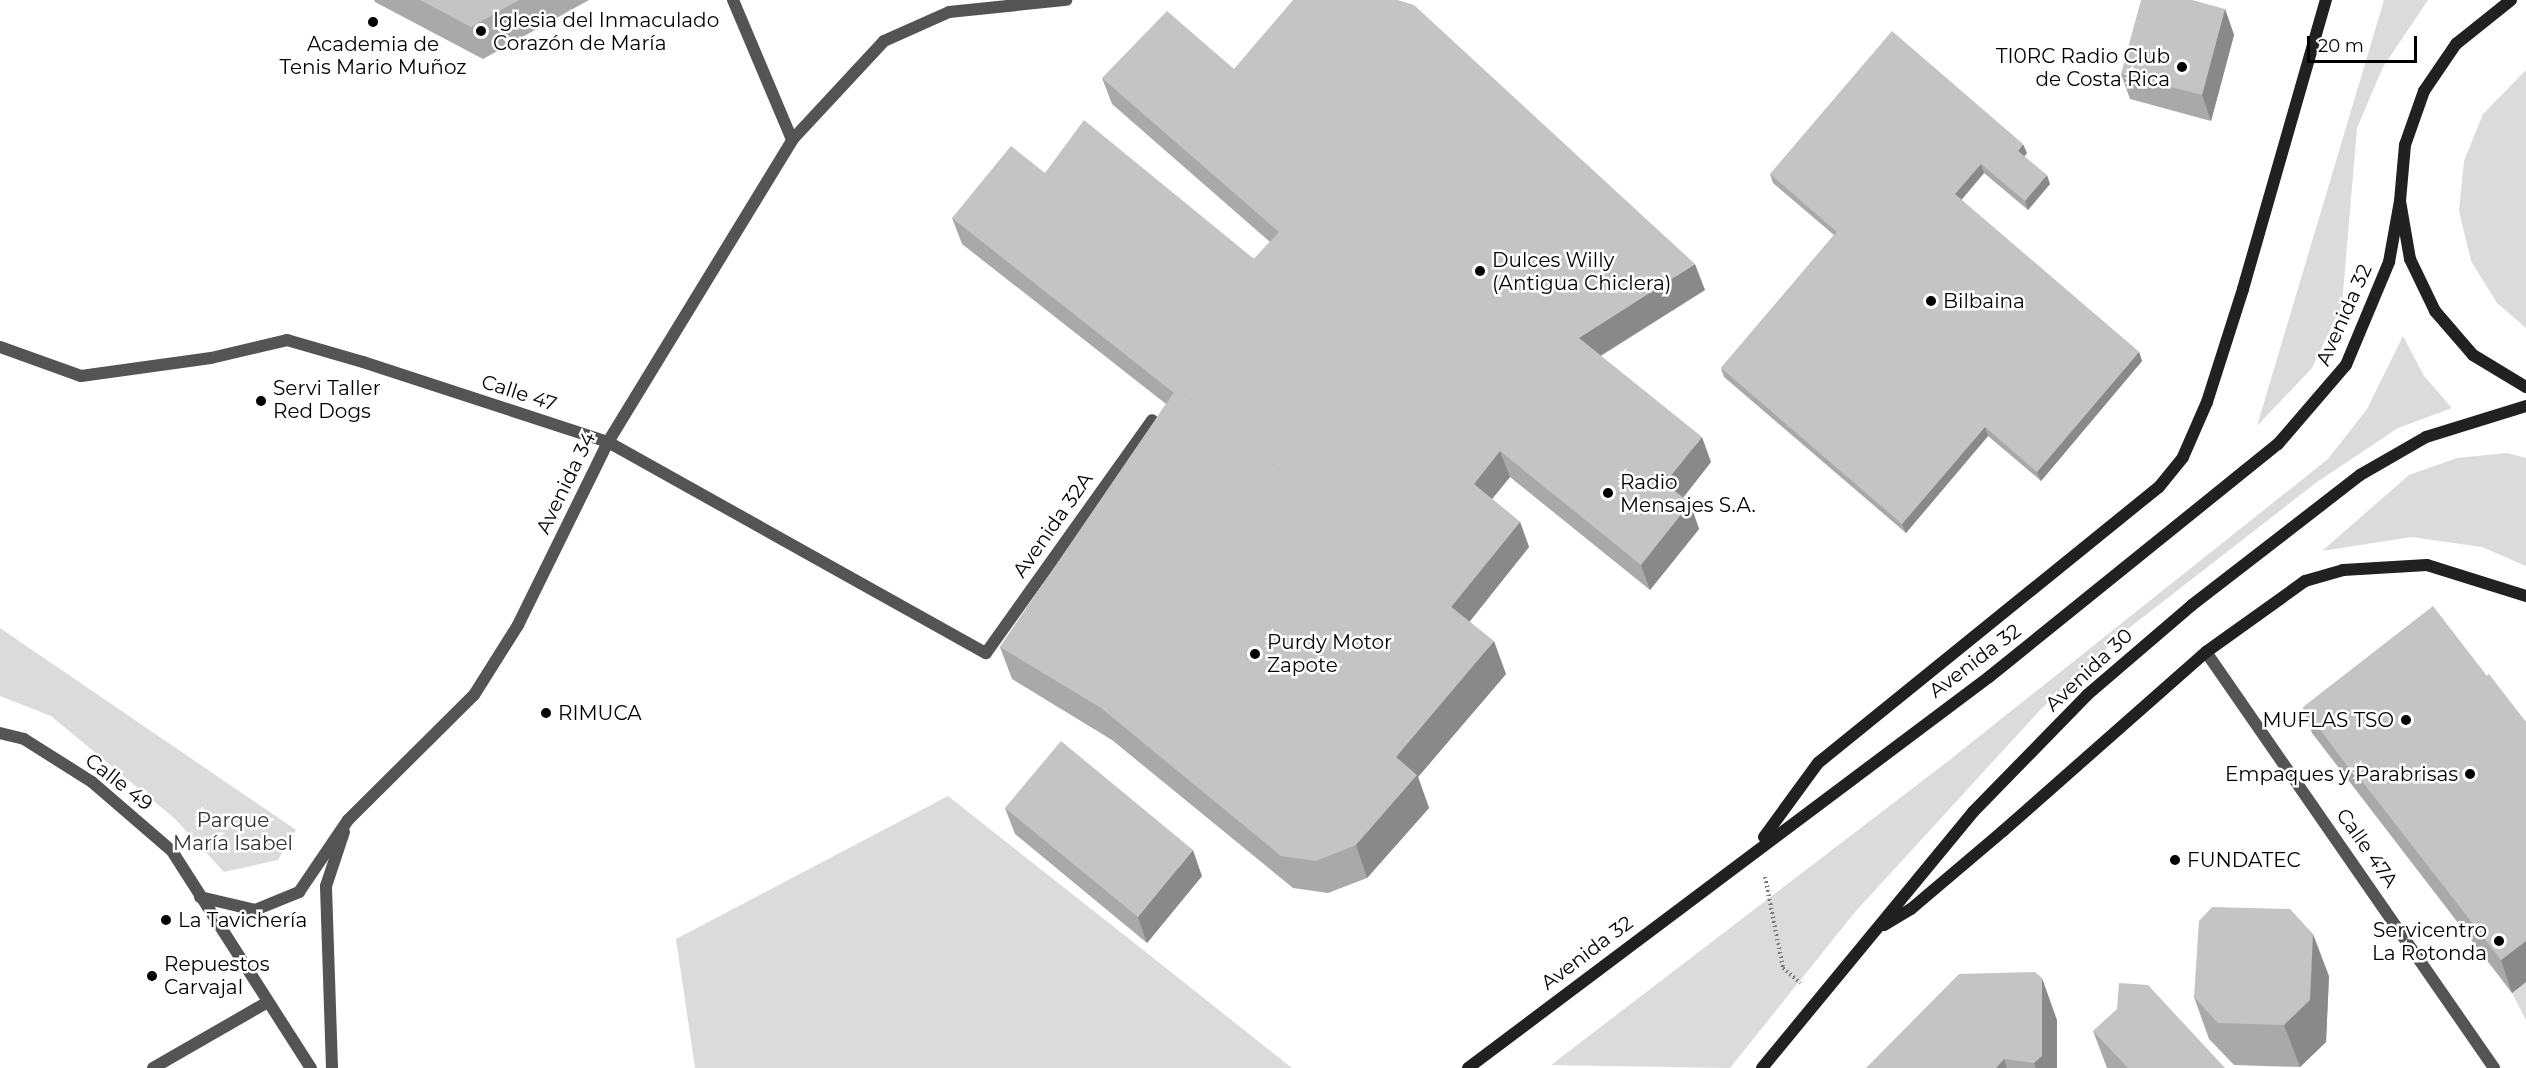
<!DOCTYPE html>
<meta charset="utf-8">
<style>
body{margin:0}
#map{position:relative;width:2526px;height:1068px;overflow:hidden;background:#fff;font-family:Montserrat,sans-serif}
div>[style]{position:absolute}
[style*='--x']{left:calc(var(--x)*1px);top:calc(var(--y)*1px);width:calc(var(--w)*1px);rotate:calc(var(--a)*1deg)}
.green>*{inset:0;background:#dbdbdb}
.path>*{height:4px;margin-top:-2px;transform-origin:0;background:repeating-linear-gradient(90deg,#767676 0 1.5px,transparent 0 4.5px)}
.lane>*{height:12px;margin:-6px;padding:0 6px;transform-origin:6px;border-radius:6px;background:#545454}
.street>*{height:12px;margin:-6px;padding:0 6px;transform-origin:6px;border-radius:6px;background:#545454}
.secondary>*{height:12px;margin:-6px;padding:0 6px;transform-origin:6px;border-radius:6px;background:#212121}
.wall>*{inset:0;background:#a9a9a9}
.shaded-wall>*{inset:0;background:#898989}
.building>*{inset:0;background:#c4c4c4}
.dots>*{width:16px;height:16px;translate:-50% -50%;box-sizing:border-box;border:3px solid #fff;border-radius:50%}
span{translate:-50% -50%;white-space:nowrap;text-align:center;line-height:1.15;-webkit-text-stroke:5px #fff;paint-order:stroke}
.poi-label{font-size:20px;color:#000}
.left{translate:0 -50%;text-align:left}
.right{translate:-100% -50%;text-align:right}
.street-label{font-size:20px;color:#000}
.park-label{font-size:20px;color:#323232}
.scale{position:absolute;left:2307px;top:36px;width:110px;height:27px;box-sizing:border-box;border:3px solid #000;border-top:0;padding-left:8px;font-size:18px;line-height:21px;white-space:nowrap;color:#000;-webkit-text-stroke:4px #fff;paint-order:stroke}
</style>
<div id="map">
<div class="green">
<div style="clip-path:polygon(2384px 0,2428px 0,2383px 67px,2357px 128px,2342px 305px,2312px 368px,2257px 426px)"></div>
<div style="clip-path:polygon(2526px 70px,2526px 328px,2497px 303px,2471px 261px,2459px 211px,2464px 161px,2483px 114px)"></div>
<div style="clip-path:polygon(2403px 336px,2424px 376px,2452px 408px,2398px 428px,2317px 482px,2129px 628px,2041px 709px,1855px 912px,1730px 1068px,1551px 1065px,1947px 762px,2328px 459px,2367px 409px)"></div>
<div style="clip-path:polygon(2507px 453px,2526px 458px,2526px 566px,2482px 547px,2411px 537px,2322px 551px,2409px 475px,2457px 458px)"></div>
<div style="clip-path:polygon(0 628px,296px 830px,278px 860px,224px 872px,174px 818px,51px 716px,0 696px)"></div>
<div style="clip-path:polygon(948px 796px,1147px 953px,1292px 1068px,695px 1068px,676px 939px)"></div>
<div style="clip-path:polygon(2526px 982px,2526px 1020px,2512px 993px)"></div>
</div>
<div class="path">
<div style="--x:1765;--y:877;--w:93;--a:78.8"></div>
<div style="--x:1783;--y:968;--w:23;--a:41"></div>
</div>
<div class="lane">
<div style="--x:153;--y:1068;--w:130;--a:-29.9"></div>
</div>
<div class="street">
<div style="--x:733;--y:0;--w:152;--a:67.1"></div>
<div style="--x:0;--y:347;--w:86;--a:19.7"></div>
<div style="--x:81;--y:376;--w:131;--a:-7.9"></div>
<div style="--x:211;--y:358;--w:78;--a:-13.3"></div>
<div style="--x:287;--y:340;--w:79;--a:16.1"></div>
<div style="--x:363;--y:362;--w:258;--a:18.1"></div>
<div style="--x:608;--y:442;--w:433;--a:29.2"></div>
<div style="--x:986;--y:653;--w:286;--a:-54.5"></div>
<div style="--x:2206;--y:652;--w:506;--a:55.3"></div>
<div style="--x:0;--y:733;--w:25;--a:14"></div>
<div style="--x:24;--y:739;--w:80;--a:32.3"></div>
<div style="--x:92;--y:782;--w:106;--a:40.8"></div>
<div style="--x:172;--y:851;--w:258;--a:57.4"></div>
<div style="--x:200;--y:897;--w:57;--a:13.3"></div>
<div style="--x:255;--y:910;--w:48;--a:-22.2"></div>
<div style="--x:299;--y:892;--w:87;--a:-55.8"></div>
<div style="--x:348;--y:820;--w:177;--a:-44.8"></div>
<div style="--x:474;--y:695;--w:83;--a:-57.8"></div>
<div style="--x:518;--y:625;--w:204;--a:-63.8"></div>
<div style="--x:608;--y:442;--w:354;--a:-58.6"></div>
<div style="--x:792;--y:140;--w:135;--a:-47.1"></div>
<div style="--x:884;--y:41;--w:71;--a:-24"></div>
<div style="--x:949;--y:12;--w:118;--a:-5.9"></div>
<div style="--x:332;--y:1068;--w:182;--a:-91.9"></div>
<div style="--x:326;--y:886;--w:57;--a:-71.6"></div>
</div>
<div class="secondary">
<div style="--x:2511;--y:0;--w:70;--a:141.3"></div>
<div style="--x:2456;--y:44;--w:57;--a:124.2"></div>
<div style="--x:2424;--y:91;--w:57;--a:109.4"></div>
<div style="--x:2405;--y:145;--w:56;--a:95.1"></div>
<div style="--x:2400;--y:201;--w:59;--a:80.2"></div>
<div style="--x:2410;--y:259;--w:58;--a:64.3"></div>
<div style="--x:2435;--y:311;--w:58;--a:49.2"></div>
<div style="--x:2473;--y:355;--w:62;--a:31.1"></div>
<div style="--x:1764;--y:837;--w:92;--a:-53.9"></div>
<div style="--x:1818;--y:763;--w:439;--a:-39"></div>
<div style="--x:2159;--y:487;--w:38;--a:-51"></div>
<div style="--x:2183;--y:457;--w:60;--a:-66.4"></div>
<div style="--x:2207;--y:402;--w:119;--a:-72.3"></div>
<div style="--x:2243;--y:289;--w:301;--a:-74"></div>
<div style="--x:1884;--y:925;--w:31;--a:-31"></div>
<div style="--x:1911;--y:909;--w:121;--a:-40.3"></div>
<div style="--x:2003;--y:831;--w:271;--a:-41.4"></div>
<div style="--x:2206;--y:652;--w:122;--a:-35.6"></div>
<div style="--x:2305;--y:581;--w:40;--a:-16"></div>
<div style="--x:2343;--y:570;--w:84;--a:-3.4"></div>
<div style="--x:2427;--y:565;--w:104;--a:17.4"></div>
<div style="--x:1468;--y:1068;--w:651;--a:-36.89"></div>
<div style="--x:1989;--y:677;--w:371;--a:-38.9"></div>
<div style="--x:2278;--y:444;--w:104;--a:-49.3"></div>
<div style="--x:2346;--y:365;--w:112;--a:-67.3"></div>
<div style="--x:2389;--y:262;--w:62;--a:-79.8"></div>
<div style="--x:1762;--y:1068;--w:332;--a:-50.5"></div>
<div style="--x:1973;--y:812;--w:163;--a:-45.7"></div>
<div style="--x:2087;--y:695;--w:138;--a:-40.6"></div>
<div style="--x:2192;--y:605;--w:212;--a:-37.7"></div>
<div style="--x:2360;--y:475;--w:76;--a:-29.9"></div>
<div style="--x:2426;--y:437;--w:105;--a:-17.2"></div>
</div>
<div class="wall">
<div style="clip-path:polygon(374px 0,589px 0,483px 59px,375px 2px)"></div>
<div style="clip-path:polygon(2225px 9px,2234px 35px,2211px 121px,2130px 99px,2121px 74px)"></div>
<div style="clip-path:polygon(1234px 69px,1705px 290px,1601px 356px,1711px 462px,1683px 498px,1690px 503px,1699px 529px,1650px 590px,1510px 477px,1492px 499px,1520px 522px,1529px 547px,1469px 622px,1506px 674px,1418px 777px,1429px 808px,1367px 878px,1328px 893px,1293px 888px,1112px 740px,1012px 679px,1000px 647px,1166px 404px,962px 244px,952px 218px,1045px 173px,1254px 259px,1270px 242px,1112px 104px,1102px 78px)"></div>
<div style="clip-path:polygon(2027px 153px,2024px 156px,2050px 184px,2028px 210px,1984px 173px,1961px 200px,2139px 352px,2142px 361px,2041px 481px,1988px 436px,1906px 533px,1724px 377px,1721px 368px,1834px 235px,1773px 183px,1770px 174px)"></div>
<div style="clip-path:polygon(2487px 676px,2526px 722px,2526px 982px,2512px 993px,2312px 733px,2303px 707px)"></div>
<div style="clip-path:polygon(1005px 808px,1202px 876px,1147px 943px,1015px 834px)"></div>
<div style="clip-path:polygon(2329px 976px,2326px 1042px,2300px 1067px,2234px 1065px,2209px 1039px,2194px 997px)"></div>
<div style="clip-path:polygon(2057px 1020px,2057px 1068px,1866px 1068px)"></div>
<div style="clip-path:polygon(2093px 1031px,2225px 1068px,2107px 1068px)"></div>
</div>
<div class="shaded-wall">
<div style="clip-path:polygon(2225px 9px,2234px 35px,2211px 121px,2202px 95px)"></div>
<div style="clip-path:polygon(2023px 144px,2027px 153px,2021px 160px,2018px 151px)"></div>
<div style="clip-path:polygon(1981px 164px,1984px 173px,1958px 204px,1955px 194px)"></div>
<div style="clip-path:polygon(2047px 175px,2050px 184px,2028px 210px,2025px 201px)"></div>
<div style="clip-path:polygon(1695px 264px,1705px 290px,1588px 363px,1579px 338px)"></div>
<div style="clip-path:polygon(2139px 352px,2142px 361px,2041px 481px,2037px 472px)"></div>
<div style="clip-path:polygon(1985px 427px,1988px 436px,1906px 533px,1902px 524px)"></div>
<div style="clip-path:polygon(1702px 437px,1711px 462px,1674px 509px,1665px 483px)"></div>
<div style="clip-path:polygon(1500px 451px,1510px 477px,1483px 510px,1474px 484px)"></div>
<div style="clip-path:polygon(1690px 503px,1699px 529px,1650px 590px,1641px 565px)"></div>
<div style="clip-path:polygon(1520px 522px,1529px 547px,1459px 635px,1449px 610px)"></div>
<div style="clip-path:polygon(1494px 641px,1506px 674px,1418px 777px,1429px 808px,1367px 878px,1356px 845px,1396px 757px)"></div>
<div style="clip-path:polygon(1193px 850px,1202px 876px,1147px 943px,1138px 917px)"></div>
<div style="clip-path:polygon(2313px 934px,2329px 976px,2326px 1042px,2300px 1067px,2284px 1025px)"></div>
<div style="clip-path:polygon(2526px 941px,2526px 982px,2512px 993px,2501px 960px)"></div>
<div style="clip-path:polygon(2042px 978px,2057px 1020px,2057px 1068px,2036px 1068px,2034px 1063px)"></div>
<div style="clip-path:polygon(2004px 1059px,2007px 1068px,1996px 1068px)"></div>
</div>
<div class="building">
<div style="clip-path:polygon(420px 0,519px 0,471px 27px)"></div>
<div style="clip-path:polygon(1293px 0,1398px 0,1414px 5px,1695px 264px,1579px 338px,1702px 437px,1665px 483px,1690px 503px,1641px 565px,1500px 451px,1474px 484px,1520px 522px,1451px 607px,1177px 388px,1174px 393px,952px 218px,1011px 146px,1045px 173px,1084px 120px,1254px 259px,1279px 232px,1102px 78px,1167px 11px,1234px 69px)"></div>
<div style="clip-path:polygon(2141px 0,2192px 0,2225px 9px,2202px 95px,2121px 74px)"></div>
<div style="clip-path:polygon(1892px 31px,2023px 144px,2018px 151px,2047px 175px,2025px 201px,1981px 164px,1955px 194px,2139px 352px,2037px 472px,1985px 427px,1902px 524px,1721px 368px,1837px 232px,1770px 174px)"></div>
<div style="clip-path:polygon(1177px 388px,1494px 641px,1396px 757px,1417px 775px,1356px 845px,1316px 861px,1281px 856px,1101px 708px,1000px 647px)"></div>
<div style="clip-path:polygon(2433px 606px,2487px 676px,2358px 776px,2360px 783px,2303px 707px)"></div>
<div style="clip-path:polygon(2489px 674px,2526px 722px,2526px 941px,2501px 960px,2358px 776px)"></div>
<div style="clip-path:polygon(1061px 741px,1193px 850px,1138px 917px,1005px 808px)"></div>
<div style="clip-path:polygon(2212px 907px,2290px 909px,2313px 934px,2310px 1000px,2284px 1025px,2218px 1023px,2194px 997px,2199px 921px)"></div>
<div style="clip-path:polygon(2035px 972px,2042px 978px,2042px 1056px,2034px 1063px,2004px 1059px,1996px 1068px,1866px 1068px,1959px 974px)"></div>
<div style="clip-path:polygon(2119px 983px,2148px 985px,2225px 1068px,2128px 1068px,2093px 1031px,2117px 1009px)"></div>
</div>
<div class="dots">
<div style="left:373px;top:22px;background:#000"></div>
<div style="left:481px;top:31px;background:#000"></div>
<div style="left:2182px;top:67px;background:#000"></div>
<div style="left:1480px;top:271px;background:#000"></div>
<div style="left:1931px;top:301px;background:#000"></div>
<div style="left:261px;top:401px;background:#000"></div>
<div style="left:1608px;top:493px;background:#000"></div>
<div style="left:1255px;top:654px;background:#000"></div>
<div style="left:546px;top:713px;background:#000"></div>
<div style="left:2406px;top:720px;background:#000"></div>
<div style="left:2470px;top:774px;background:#000"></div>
<div style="left:2175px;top:860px;background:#000"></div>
<div style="left:166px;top:920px;background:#000"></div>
<div style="left:2499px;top:941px;background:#000"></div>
<div style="left:152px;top:976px;background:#000"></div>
</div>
<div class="poi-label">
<span class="left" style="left:493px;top:32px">Iglesia del Inmaculado<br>Corazón de María</span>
<span style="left:373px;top:56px">Academia de<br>Tenis Mario Muñoz</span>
<span class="right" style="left:2170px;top:68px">TI0RC Radio Club<br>de Costa Rica</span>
<span class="left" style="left:1492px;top:272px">Dulces Willy<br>(Antigua Chiclera)</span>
<span class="left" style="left:1943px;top:301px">Bilbaina</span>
<span class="left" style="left:273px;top:400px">Servi Taller<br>Red Dogs</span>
<span class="left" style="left:1620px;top:494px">Radio<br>Mensajes S.A.</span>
<span class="left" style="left:1267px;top:654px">Purdy Motor<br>Zapote</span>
<span class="left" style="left:558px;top:713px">RIMUCA</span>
<span class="right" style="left:2394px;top:720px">MUFLAS TSO</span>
<span class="right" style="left:2458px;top:774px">Empaques y Parabrisas</span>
<span class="left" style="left:2187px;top:860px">FUNDATEC</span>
<span class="left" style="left:178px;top:920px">La Tavichería</span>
<span class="right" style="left:2487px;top:942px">Servicentro<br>La Rotonda</span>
<span class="left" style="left:164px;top:976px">Repuestos<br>Carvajal</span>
</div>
<div class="street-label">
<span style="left:2344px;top:315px;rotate:-66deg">Avenida 32</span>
<span style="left:519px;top:393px;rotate:18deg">Calle 47</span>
<span style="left:566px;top:483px;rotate:-64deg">Avenida 34</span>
<span style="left:1053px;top:525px;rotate:-55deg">Avenida 32A</span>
<span style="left:1975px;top:661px;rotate:-37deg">Avenida 32</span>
<span style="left:2089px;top:670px;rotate:-43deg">Avenida 30</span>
<span style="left:119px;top:782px;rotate:38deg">Calle 49</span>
<span style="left:2367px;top:848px;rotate:55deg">Calle 47A</span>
<span style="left:1587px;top:953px;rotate:-37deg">Avenida 32</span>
</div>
<div class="park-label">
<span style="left:233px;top:832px">Parque<br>María Isabel</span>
</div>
<div class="scale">20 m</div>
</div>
